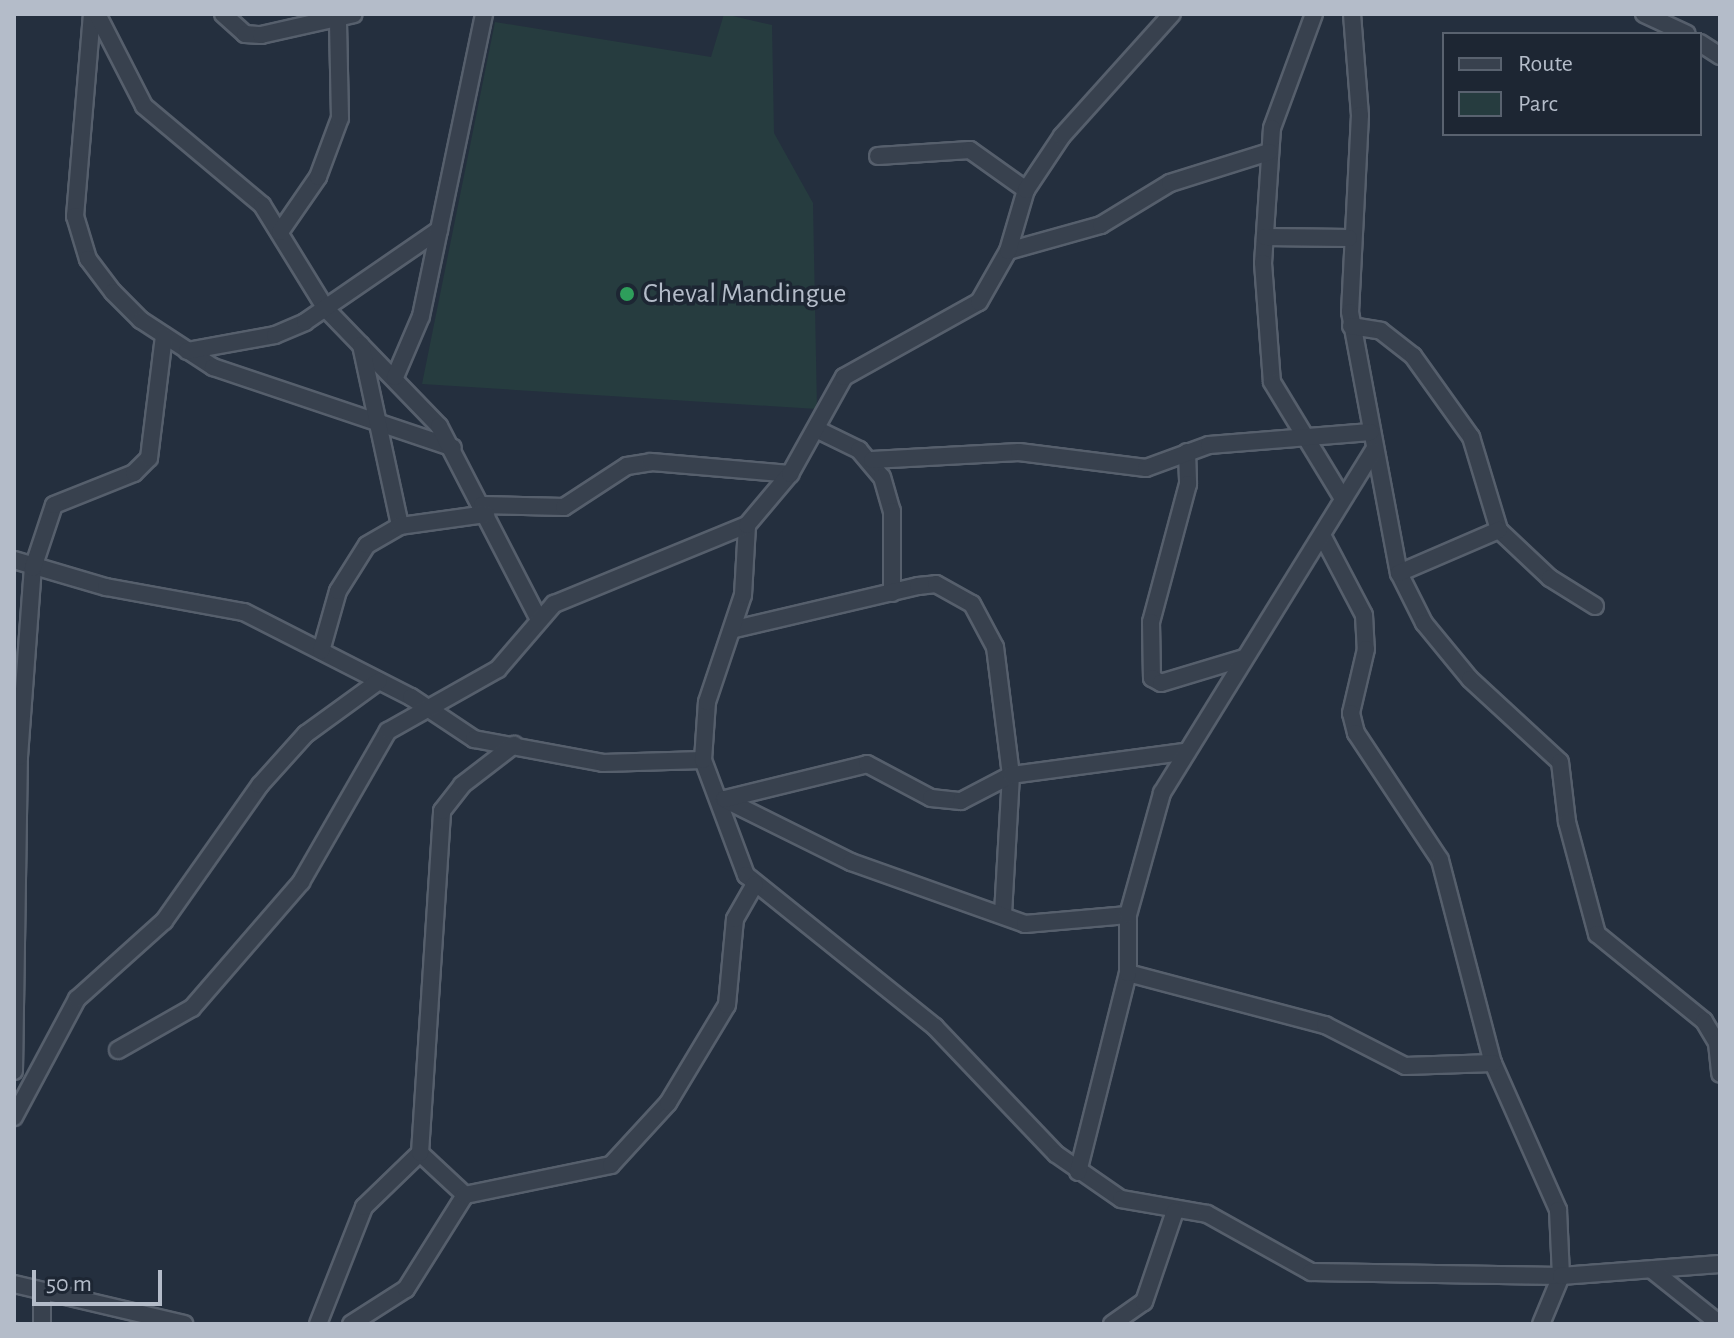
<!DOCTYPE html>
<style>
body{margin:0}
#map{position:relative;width:1734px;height:1338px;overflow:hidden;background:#242f3e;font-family:"Alegreya Sans",sans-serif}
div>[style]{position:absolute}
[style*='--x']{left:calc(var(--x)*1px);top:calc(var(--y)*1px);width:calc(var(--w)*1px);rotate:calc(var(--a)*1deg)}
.green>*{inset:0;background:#263c3f}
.roads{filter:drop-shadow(2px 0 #565f6c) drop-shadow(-2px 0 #565f6c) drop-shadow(0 2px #565f6c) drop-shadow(0 -2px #565f6c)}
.minor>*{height:16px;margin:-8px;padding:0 8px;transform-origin:8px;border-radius:8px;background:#38414e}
.dots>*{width:22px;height:22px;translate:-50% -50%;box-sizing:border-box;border:4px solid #1d2633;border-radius:50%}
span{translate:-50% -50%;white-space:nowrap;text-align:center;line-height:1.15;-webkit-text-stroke:7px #1d2633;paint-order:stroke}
.poi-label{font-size:28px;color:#b4bcc9}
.left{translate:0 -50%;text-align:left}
.frame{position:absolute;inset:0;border:16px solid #b4bcc9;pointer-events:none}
.legend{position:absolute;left:1442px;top:32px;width:260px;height:104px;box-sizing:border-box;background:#1d2633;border:2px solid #59626f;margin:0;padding:10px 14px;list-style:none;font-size:24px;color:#b4bcc9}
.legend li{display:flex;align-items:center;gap:16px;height:40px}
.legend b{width:40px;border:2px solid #59626f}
.scale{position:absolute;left:32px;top:1270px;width:130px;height:36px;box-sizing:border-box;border:4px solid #b4bcc9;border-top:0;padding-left:10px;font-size:24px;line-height:28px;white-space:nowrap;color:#b4bcc9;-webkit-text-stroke:6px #1d2633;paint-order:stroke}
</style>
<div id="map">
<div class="green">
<div style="clip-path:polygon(724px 14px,772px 25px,774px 133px,813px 203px,817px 409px,422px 384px,495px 22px,711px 57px)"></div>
</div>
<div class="roads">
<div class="minor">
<div style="--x:92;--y:14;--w:203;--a:94.8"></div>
<div style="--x:75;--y:216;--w:45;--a:73.2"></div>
<div style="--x:88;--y:259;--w:41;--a:52.9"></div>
<div style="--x:113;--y:292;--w:40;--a:45"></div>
<div style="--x:141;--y:320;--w:86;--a:33.1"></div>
<div style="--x:213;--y:367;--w:253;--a:18.6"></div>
<div style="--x:97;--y:14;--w:103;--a:62.9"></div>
<div style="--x:144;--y:106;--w:154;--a:40"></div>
<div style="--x:262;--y:205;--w:122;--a:58.4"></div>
<div style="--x:326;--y:309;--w:163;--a:46"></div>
<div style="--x:439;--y:426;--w:214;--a:62.7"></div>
<div style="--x:223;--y:14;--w:30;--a:42"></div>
<div style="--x:245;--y:34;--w:16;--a:4"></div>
<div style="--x:261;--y:35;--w:95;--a:-12.7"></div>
<div style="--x:1314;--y:14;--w:121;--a:110.2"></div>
<div style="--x:1272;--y:128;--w:135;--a:93.8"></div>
<div style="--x:1263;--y:263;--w:119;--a:85.7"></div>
<div style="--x:1272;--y:382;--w:135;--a:58.7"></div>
<div style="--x:1352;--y:14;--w:101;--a:85.5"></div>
<div style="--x:1360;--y:115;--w:197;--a:92.9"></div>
<div style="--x:1350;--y:312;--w:266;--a:79.4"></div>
<div style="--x:1399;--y:573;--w:56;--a:63.4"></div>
<div style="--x:1424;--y:623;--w:72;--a:50.6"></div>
<div style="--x:1470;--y:679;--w:122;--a:42.7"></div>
<div style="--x:1560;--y:762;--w:60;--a:83.3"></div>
<div style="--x:1567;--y:822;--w:116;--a:75"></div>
<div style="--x:1597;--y:934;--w:138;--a:39.1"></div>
<div style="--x:1704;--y:1021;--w:26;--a:59"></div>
<div style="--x:1717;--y:1043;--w:31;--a:84"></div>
<div style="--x:1644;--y:14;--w:47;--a:24.9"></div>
<div style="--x:1700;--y:43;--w:24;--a:33"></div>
<div style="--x:878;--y:156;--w:92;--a:-3.7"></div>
<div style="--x:970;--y:150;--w:69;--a:35.5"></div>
<div style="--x:280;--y:232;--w:67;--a:-55.4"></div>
<div style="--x:318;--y:177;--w:63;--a:-69.6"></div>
<div style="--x:340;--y:118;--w:97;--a:-91.2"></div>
<div style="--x:1265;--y:237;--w:84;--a:0.7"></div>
<div style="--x:1008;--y:251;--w:97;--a:-15.6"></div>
<div style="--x:1101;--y:225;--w:81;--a:-31.3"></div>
<div style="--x:1170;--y:183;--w:104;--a:-17.4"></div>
<div style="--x:1351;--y:326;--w:30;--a:9"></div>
<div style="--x:1381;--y:331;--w:41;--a:38"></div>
<div style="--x:1413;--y:356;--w:100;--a:54.4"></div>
<div style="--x:1471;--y:437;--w:97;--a:73.2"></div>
<div style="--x:1499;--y:530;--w:70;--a:43.3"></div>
<div style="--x:1550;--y:578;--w:53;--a:31.9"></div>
<div style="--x:361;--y:345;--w:185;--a:77.8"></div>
<div style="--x:187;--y:351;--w:89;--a:-10.3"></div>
<div style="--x:275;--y:335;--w:33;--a:-23"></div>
<div style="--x:305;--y:322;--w:163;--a:-34.5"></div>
<div style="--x:395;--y:377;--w:66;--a:-66.9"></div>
<div style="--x:421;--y:316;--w:309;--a:-78.2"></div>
<div style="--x:816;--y:429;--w:48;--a:26"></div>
<div style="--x:859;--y:450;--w:35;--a:50"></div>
<div style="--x:882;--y:477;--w:35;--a:74"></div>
<div style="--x:892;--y:511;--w:82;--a:90"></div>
<div style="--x:1187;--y:452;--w:32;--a:88"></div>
<div style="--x:1188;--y:484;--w:143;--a:105"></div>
<div style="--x:1151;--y:622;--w:56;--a:89"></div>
<div style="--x:1152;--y:678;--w:10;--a:29"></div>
<div style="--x:1161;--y:683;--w:87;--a:-16.8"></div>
<div style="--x:872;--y:460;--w:147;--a:-3.1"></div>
<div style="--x:1019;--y:452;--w:128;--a:7.2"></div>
<div style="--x:1146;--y:468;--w:67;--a:-20.1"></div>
<div style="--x:1209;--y:445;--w:162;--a:-4.6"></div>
<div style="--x:482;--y:505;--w:82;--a:1.4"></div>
<div style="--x:564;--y:507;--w:75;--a:-33.1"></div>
<div style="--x:627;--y:466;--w:24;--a:-9"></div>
<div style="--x:651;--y:462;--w:140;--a:4.9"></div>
<div style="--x:1322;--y:535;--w:90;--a:62.3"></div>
<div style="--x:1364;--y:615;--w:34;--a:87"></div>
<div style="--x:1366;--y:649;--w:66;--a:103.2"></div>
<div style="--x:1351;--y:713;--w:21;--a:76"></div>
<div style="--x:1356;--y:733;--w:152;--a:56.5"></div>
<div style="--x:1440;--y:860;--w:210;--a:75.4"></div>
<div style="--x:1493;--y:1063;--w:161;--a:66.1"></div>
<div style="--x:1558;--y:1210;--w:66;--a:87.4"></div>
<div style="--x:1561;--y:1276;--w:52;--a:112.6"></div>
<div style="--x:14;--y:560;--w:96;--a:16.4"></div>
<div style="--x:106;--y:587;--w:140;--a:10.3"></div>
<div style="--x:244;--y:612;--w:187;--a:27"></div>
<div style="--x:411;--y:697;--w:76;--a:33.7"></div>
<div style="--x:474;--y:739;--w:131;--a:10.5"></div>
<div style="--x:603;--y:763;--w:100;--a:-1.7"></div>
<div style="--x:703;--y:760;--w:123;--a:69.5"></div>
<div style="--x:746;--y:875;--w:243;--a:38.8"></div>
<div style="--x:935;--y:1027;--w:175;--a:46.4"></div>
<div style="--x:1056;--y:1154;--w:79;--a:34.7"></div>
<div style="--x:1121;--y:1199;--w:87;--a:9.9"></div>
<div style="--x:1207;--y:1214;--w:119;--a:29.1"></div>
<div style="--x:1311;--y:1272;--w:250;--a:0.9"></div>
<div style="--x:1561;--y:1276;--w:159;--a:-4.3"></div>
<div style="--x:1399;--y:573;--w:109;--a:-23.3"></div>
<div style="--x:735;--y:629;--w:188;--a:-13.2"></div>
<div style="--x:918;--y:586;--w:18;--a:-6"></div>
<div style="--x:936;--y:584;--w:41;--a:29.1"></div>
<div style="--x:972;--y:604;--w:49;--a:61.9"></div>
<div style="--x:995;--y:647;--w:129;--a:82.9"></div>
<div style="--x:1011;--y:775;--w:140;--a:93.3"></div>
<div style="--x:321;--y:651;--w:62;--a:-74.2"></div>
<div style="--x:338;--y:591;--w:54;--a:-57.8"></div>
<div style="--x:367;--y:545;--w:38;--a:-30"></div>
<div style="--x:400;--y:526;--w:87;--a:-7.9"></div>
<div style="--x:703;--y:760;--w:58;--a:-86.1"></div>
<div style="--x:707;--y:702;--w:113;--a:-71.4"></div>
<div style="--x:743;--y:595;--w:70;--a:-86.7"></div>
<div style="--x:724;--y:799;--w:142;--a:26.4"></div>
<div style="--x:851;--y:862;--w:185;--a:19.6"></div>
<div style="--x:1025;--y:924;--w:103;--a:-5"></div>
<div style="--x:725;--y:799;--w:146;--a:-13.8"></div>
<div style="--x:867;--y:764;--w:72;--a:28"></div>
<div style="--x:931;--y:798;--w:30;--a:6"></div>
<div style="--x:961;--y:801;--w:56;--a:-27.5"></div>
<div style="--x:1011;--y:775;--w:174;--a:-7.6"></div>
<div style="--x:1128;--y:973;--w:204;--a:14.8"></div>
<div style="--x:1325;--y:1025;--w:90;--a:27.1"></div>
<div style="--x:1405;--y:1066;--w:88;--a:-2"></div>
<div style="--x:118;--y:1050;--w:85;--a:-29.6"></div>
<div style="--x:192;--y:1008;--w:167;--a:-49.1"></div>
<div style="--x:301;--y:882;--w:174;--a:-60.1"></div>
<div style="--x:388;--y:731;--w:126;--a:-29.4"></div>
<div style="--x:498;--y:669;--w:86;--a:-49.3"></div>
<div style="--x:554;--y:604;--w:209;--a:-22.3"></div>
<div style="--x:747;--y:525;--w:67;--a:-49.9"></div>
<div style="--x:790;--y:474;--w:111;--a:-60.9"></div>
<div style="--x:844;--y:377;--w:154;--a:-29.1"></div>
<div style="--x:979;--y:302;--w:59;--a:-60.4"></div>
<div style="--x:1008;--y:251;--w:64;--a:-73.6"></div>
<div style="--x:1026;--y:190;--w:65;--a:-56.3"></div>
<div style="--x:1062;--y:136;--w:164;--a:-48"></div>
<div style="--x:14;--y:1071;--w:314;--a:-89.1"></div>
<div style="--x:19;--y:757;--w:190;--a:-85.8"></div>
<div style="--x:33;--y:568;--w:66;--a:-71.6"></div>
<div style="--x:54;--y:505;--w:86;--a:-21.8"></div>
<div style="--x:134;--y:473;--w:21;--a:-45"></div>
<div style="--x:149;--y:458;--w:123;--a:-83"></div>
<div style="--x:14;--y:1117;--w:134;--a:-61.9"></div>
<div style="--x:77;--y:999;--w:117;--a:-41.9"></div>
<div style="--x:164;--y:921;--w:166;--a:-54.8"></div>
<div style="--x:260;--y:785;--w:69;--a:-48"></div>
<div style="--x:306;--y:734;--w:90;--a:-36"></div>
<div style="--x:420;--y:1153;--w:62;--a:43"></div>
<div style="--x:1078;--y:1172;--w:205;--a:-75.9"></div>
<div style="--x:1128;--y:973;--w:58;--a:-90"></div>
<div style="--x:1128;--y:915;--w:127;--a:-74.4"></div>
<div style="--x:1162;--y:793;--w:402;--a:-58.3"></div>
<div style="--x:1652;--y:1270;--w:87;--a:38.5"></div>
<div style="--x:14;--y:1284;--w:175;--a:13.2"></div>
<div style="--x:42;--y:1324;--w:32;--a:-90"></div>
<div style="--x:318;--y:1324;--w:126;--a:-68.5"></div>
<div style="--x:364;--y:1207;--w:78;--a:-44"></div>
<div style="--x:420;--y:1153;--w:343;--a:-86.3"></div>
<div style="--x:442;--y:811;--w:33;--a:-52"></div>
<div style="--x:462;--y:785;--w:66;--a:-37.6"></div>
<div style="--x:351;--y:1324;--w:65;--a:-32.5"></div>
<div style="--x:406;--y:1289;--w:111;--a:-57.9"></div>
<div style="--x:465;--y:1195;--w:149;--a:-11.6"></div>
<div style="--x:611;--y:1165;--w:84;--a:-47.4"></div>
<div style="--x:668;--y:1103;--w:114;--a:-59"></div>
<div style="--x:727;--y:1005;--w:86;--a:-84.7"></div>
<div style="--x:735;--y:919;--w:40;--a:-60.3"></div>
<div style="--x:1112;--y:1324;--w:39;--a:-35"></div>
<div style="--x:1144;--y:1302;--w:96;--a:-71.2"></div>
</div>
</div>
<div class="dots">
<div style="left:627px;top:294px;background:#2e9e5b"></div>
</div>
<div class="poi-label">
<span class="left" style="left:643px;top:294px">Cheval Mandingue</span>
</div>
<div class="frame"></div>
<ul class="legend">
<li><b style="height:10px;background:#38414e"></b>Route</li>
<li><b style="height:22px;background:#263c3f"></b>Parc</li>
</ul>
<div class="scale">50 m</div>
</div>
